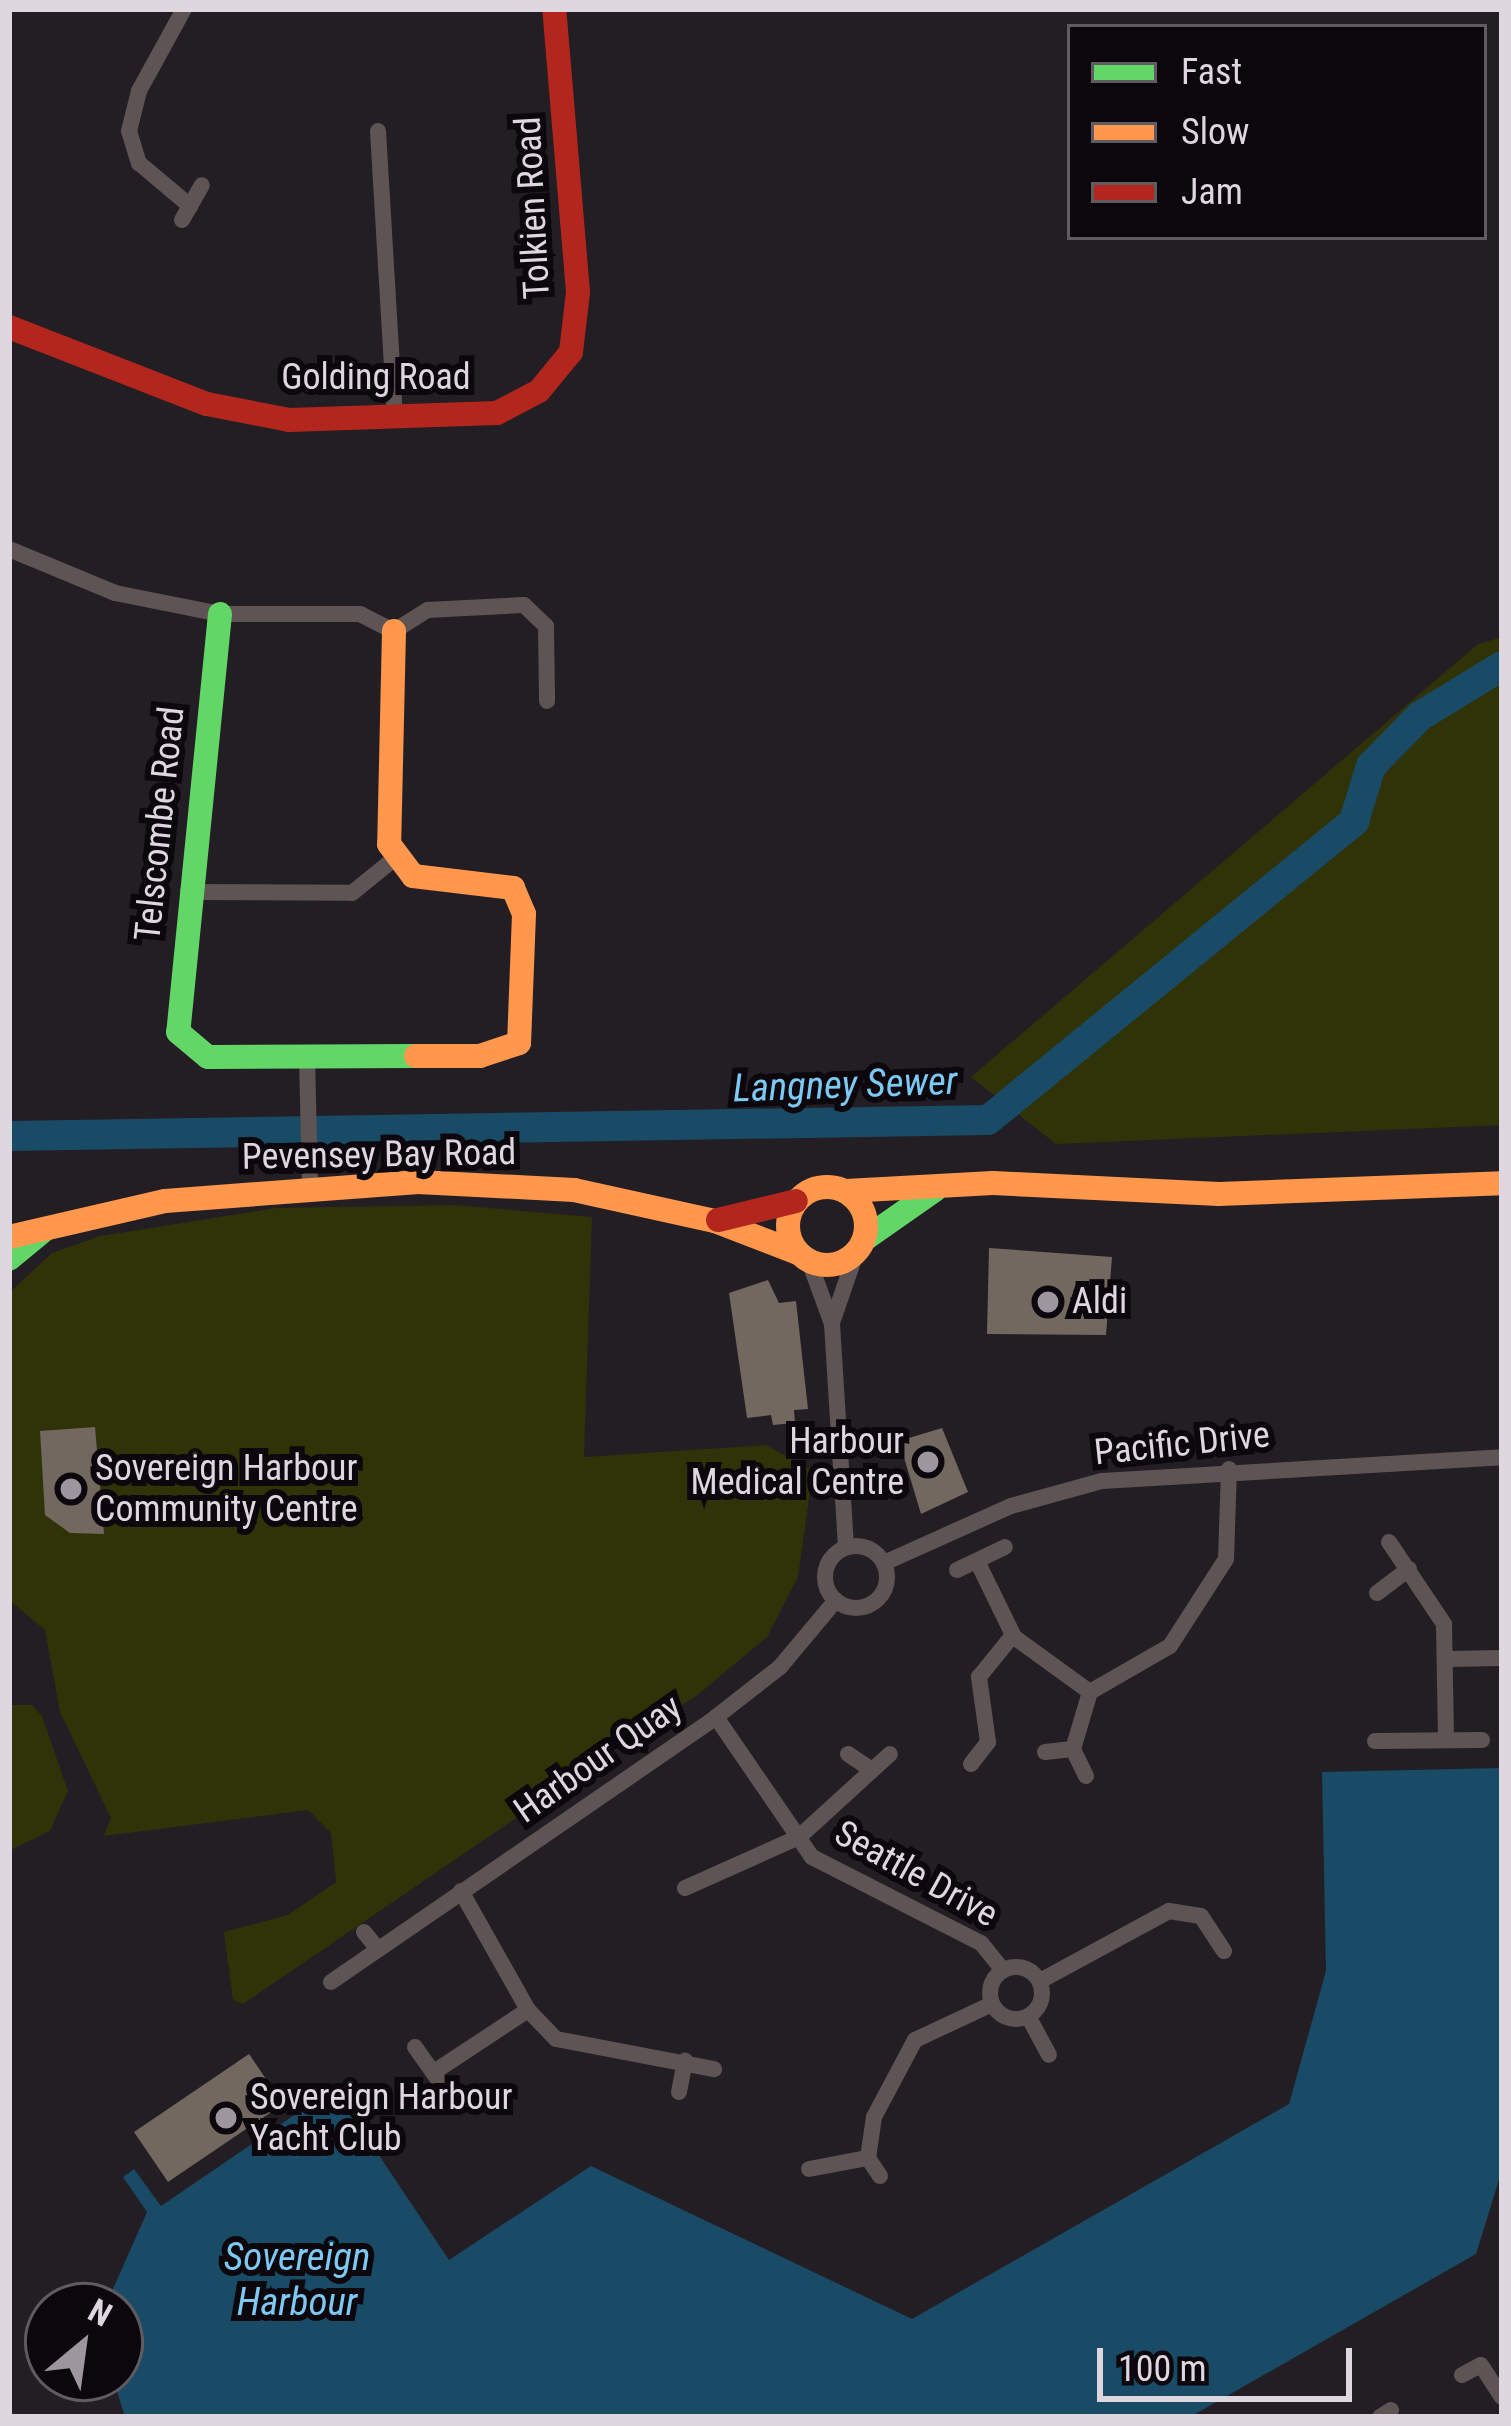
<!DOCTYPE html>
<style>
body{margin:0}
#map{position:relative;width:1511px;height:2426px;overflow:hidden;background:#231d24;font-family:"Roboto Condensed",sans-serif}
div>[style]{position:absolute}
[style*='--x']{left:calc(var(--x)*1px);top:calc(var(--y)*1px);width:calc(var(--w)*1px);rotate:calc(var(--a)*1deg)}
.green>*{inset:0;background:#303208}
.water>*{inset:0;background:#194b66}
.river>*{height:30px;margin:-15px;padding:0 15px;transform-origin:15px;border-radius:15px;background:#194b66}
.building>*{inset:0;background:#73685f}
.street>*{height:16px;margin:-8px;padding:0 8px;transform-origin:8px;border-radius:8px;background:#5e5454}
.street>.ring{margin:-8px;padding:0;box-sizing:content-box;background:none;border:16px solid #5e5454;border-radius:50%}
.fast>*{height:24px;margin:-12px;padding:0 12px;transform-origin:12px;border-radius:12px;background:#63d668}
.slow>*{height:24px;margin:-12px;padding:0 12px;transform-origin:12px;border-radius:12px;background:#ff974d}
.slow>.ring{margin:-12px;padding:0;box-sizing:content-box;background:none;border:24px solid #ff974d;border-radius:50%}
.jam>*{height:24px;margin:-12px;padding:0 12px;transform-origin:12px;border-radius:12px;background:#b3261e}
.dots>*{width:33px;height:33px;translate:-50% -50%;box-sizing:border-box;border:6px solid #0b070c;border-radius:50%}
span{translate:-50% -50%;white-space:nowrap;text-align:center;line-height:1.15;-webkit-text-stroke:12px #0b070c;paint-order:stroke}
.street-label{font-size:36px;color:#dfd7e0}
.poi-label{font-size:36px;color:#dfd7e0}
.left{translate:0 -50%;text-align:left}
.right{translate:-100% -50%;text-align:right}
.water-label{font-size:39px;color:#7cc9f3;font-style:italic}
.frame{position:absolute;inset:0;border:12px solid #dfd7e0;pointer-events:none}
.legend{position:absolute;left:1067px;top:24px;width:420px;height:216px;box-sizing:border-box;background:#0b070c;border:3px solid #605a61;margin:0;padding:15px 21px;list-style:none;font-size:36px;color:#dfd7e0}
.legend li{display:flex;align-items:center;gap:24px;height:60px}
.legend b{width:60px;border:3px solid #605a61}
.north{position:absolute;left:24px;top:2282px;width:120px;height:120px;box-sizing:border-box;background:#0b070c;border:3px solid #605a61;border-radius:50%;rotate:29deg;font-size:33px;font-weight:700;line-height:48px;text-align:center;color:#dfd7e0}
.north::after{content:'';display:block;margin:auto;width:42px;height:54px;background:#9d969e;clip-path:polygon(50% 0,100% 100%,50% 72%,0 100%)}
.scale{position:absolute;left:1097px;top:2348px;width:255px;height:54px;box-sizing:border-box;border:6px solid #dfd7e0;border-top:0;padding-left:15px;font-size:36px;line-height:42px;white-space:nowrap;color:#dfd7e0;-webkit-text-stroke:9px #0b070c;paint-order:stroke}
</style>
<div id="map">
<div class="green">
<div style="clip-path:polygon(1502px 637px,1502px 1125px,1056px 1144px,971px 1077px,1478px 644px)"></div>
<div style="clip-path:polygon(454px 1205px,592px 1217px,584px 1457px,766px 1445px,813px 1470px,798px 1577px,767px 1637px,700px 1693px,243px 2004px,233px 2000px,224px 1932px,288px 1915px,336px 1882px,331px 1833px,308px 1810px,104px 1836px,111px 1818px,60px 1712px,45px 1630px,9px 1600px,9px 1293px,52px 1253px,100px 1236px,276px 1208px)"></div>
<div style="clip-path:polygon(9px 1705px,32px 1705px,42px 1716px,68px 1791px,50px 1831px,9px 1851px)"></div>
</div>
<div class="water">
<div style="clip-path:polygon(1502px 1768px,1502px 2170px,1476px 2254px,1190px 2417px,125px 2417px,113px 2378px,120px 2378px,120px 2306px,109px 2298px,147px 2212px,123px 2177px,134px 2169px,161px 2206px,334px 2088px,449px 2260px,591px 2166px,912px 2319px,1289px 2104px,1326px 1971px,1322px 1772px)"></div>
</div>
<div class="river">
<div style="--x:9;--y:1136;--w:979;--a:-0.94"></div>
<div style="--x:988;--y:1120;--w:473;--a:-39.2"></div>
<div style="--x:1354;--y:821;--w:58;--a:-72.8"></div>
<div style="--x:1371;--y:766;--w:70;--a:-45.6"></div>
<div style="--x:1420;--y:716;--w:96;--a:-31.4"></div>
</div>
<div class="building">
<div style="clip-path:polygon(989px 1248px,1112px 1257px,1106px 1335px,987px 1334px)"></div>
<div style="clip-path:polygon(768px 1280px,779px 1303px,796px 1301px,808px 1409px,794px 1410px,795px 1423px,773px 1425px,771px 1415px,747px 1418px,729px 1293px)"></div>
<div style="clip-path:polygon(95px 1427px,104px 1534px,70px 1533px,45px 1515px,40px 1431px)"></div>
<div style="clip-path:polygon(942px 1428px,968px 1492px,921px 1514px,899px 1441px)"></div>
<div style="clip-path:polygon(249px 2054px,283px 2104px,168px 2182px,134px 2132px)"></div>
</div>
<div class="street">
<div style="--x:184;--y:9;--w:94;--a:118.8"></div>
<div style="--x:139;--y:91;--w:41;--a:104"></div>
<div style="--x:129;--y:131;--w:34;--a:73"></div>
<div style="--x:139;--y:163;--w:67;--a:40.1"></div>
<div style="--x:378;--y:131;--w:289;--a:86.6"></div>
<div style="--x:182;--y:220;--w:40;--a:-60.3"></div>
<div style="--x:9;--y:549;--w:115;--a:22.5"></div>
<div style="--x:115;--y:593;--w:107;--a:11.3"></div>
<div style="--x:220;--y:614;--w:140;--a:0"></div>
<div style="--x:360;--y:614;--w:38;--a:27"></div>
<div style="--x:394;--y:631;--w:40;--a:-32"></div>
<div style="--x:428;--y:610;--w:96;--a:-3"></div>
<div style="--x:524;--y:605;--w:30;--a:44"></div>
<div style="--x:546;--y:626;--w:75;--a:89.2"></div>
<div style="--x:188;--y:892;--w:164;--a:0.3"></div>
<div style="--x:352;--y:893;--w:54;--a:-39"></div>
<div style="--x:307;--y:1056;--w:128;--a:88.7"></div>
<div style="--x:809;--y:1261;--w:67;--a:69.9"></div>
<div style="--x:832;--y:1324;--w:223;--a:86.4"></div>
<div style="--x:832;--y:1323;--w:74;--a:-71.1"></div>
<div style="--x:1389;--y:1542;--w:99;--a:56.1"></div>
<div style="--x:1444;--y:1624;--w:116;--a:89"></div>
<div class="ring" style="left:825px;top:1546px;width:46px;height:46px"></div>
<div style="--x:977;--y:1561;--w:85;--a:64"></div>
<div style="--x:1014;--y:1637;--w:94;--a:35.9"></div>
<div style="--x:884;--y:1563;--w:139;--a:-24.2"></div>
<div style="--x:1011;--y:1506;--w:94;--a:-15.4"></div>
<div style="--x:1102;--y:1481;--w:401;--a:-3.4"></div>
<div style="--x:957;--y:1570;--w:53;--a:-25.6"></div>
<div style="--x:1377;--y:1593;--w:40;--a:-37"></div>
<div style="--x:1447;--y:1659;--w:55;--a:-1"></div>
<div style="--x:716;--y:1717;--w:170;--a:55.6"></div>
<div style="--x:812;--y:1857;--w:190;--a:27"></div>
<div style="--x:981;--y:1943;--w:35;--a:51"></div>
<div style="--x:1375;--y:1741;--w:107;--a:-0.5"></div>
<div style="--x:1045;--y:1752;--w:28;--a:-6"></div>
<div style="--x:848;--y:1754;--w:29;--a:34"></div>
<div style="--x:971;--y:1764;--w:28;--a:-52"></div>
<div style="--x:988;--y:1742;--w:66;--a:-97.9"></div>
<div style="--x:979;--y:1677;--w:54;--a:-51"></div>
<div style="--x:1086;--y:1776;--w:30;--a:-116"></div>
<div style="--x:1073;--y:1749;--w:59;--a:-73.4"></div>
<div style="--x:1090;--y:1692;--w:92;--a:-29.9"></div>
<div style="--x:1170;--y:1646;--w:103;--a:-57.2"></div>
<div style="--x:1226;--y:1559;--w:90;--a:-88.1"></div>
<div style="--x:685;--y:1888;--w:125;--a:-24.1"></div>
<div style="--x:799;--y:1837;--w:123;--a:-42.4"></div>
<div style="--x:461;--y:1891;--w:137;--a:60.6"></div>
<div style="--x:528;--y:2010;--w:40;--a:46"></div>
<div style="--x:556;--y:2039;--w:161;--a:10.8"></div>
<div style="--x:364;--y:1932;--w:22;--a:51"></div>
<div class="ring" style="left:990px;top:1967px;width:36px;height:36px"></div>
<div style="--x:1040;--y:1981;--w:147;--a:-28.5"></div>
<div style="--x:1169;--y:1911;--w:32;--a:9"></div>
<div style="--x:1201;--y:1916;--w:42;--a:56.7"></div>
<div style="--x:331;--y:1982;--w:467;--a:-34.5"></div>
<div style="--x:716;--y:1717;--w:81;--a:-38"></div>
<div style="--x:780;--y:1667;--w:87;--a:-50.1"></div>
<div style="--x:1028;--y:2016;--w:44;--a:61.7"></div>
<div style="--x:415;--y:2047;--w:67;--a:54.7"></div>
<div style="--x:434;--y:2072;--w:113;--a:-33.4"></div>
<div style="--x:679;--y:2092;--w:32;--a:-79"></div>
<div style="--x:809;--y:2169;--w:60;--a:-10.6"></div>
<div style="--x:880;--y:2176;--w:22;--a:-124"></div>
<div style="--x:868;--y:2158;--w:41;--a:-81.7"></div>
<div style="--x:874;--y:2117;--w:87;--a:-62"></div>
<div style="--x:915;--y:2040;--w:85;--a:-25.1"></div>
<div style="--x:1462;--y:2375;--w:21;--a:-28"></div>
<div style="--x:1481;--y:2365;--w:38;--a:57"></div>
<div style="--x:1380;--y:2417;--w:13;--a:-32"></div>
</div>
<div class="fast">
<div style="--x:220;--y:614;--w:420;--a:95.7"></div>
<div style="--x:178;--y:1032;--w:39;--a:40"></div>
<div style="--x:208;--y:1057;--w:208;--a:-0.3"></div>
<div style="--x:865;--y:1239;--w:85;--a:-35"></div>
<div style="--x:9;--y:1259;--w:44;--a:-39.5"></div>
</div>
<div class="slow">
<div style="--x:394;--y:631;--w:213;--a:91.3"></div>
<div style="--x:389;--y:844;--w:40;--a:53"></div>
<div style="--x:413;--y:876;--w:101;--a:6.8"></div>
<div style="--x:513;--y:888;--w:28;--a:67"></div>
<div style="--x:524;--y:914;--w:129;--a:92.2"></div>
<div style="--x:519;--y:1043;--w:41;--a:161.6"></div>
<div style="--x:480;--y:1056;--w:64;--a:180"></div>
<div class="ring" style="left:788px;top:1187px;width:54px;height:54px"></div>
<div style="--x:846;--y:1191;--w:147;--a:-3.1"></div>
<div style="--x:993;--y:1183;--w:226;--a:2.8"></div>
<div style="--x:1219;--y:1194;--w:283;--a:-2.2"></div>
<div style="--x:9;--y:1237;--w:160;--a:-13"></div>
<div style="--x:165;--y:1201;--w:254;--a:-4.3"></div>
<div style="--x:418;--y:1182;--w:156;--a:2.9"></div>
<div style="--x:574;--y:1190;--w:144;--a:12.4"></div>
<div style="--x:715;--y:1221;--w:89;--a:21.1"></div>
</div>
<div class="jam">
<div style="--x:9;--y:327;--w:212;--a:21.3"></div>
<div style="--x:207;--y:404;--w:84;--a:11"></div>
<div style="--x:289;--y:420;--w:208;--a:-1.9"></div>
<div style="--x:497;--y:413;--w:47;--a:-27.6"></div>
<div style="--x:539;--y:391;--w:50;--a:-50.6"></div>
<div style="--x:571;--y:352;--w:60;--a:-83.3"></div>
<div style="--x:578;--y:292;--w:284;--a:-94.8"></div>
<div style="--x:718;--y:1220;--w:80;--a:-13.7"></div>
</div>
<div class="dots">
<div style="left:1048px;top:1302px;background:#9d969e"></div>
<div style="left:928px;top:1462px;background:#9d969e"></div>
<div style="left:71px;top:1489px;background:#9d969e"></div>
<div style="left:226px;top:2118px;background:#9d969e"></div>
</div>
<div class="street-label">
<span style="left:533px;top:208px;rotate:-93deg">Tolkien Road</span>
<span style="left:376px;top:378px">Golding Road</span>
<span style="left:160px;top:824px;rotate:-84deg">Telscombe Road</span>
<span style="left:379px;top:1155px;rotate:-1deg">Pevensey Bay Road</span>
<span style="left:1182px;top:1444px;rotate:-6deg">Pacific Drive</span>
<span style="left:598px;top:1759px;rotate:-35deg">Harbour Quay</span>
<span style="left:916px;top:1874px;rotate:29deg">Seattle Drive</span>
</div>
<div class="poi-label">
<span class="left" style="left:1072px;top:1302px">Aldi</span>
<span class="right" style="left:904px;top:1462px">Harbour<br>Medical Centre</span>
<span class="left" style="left:95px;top:1489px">Sovereign Harbour<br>Community Centre</span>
<span class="left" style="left:250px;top:2118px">Sovereign Harbour<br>Yacht Club</span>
</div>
<div class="water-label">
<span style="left:845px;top:1085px;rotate:-2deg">Langney Sewer</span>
<span style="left:297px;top:2280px">Sovereign<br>Harbour</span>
</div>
<div class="frame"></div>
<ul class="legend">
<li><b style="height:15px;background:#63d668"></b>Fast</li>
<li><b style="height:15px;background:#ff974d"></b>Slow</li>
<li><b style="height:15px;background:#b3261e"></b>Jam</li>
</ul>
<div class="north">N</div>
<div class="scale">100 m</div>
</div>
